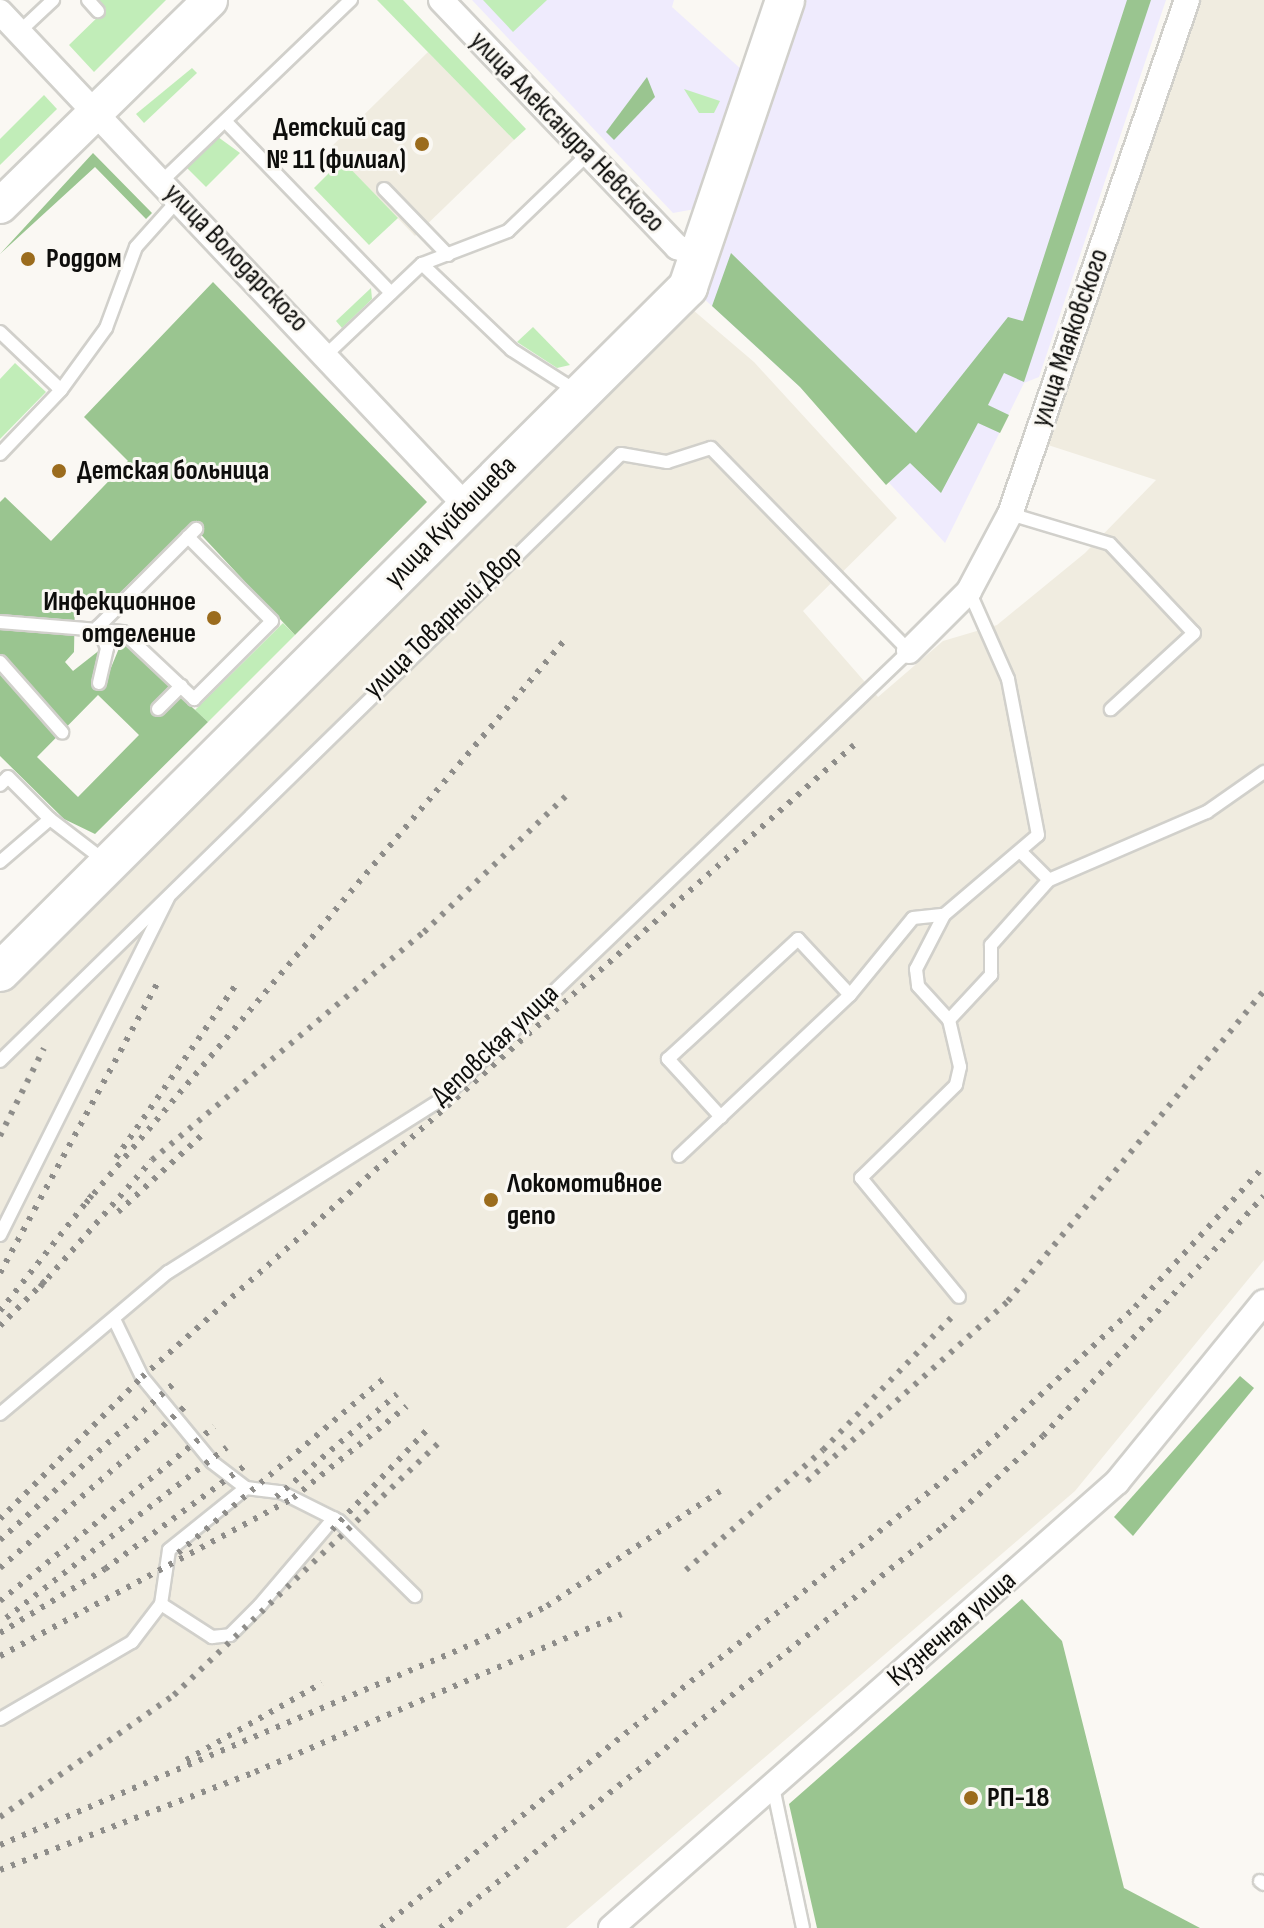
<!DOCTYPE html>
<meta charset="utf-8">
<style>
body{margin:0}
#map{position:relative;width:1264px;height:1928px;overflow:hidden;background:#faf8f3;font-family:"Sofia Sans Condensed",sans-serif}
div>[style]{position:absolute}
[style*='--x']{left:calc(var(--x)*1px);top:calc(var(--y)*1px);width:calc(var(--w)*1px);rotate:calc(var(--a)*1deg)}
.commercial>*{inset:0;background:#efebfd}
.built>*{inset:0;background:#f0ece0}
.green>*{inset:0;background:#c1edb8}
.forest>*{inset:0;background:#9ac590}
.roads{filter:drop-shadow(2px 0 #d1d0cb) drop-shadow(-2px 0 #d1d0cb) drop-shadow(0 2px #d1d0cb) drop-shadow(0 -2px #d1d0cb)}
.service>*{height:12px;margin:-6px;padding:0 6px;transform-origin:6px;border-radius:6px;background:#fff}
.minor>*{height:24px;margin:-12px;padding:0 12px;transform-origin:12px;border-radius:12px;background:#fff}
.secondary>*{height:34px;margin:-17px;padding:0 17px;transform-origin:17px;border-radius:17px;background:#fff}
.primary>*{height:38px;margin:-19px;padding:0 19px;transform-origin:19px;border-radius:19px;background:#fff}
.rail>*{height:6px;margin-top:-3px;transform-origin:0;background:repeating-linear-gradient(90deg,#8e8d8a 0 4px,transparent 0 12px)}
.dots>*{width:22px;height:22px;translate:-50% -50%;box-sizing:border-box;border:4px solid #faf8f3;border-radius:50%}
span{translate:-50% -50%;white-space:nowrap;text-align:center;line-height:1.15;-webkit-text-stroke:6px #faf8f3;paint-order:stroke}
.poi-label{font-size:28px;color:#0e0e0c;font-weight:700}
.right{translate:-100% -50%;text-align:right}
.left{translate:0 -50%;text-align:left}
.street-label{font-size:28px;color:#0e0e0c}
</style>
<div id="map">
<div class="commercial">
<div style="clip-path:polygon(472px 0,674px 0,672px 7px,742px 70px,695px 209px,673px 213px)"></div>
<div style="clip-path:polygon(801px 0,1166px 0,1039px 377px,1024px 383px,945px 543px,800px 387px,701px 296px)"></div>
</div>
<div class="built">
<div style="clip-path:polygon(1200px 0,1264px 0,1264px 1260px,1075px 1491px,566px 1928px,0 1928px,0 992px,693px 310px,754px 362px,897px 518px,803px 611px,878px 697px,943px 641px,997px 625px,1085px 553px,1156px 480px,1048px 445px)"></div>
<div style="clip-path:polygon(428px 52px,514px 140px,415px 236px,330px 148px)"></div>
</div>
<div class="green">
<div style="clip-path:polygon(99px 0,166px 0,94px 72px,69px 45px,106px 9px)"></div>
<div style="clip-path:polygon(377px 0,403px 0,526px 129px,514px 140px)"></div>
<div style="clip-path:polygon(483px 0,547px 0,513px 32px)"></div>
<div style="clip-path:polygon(192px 68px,197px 73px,144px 123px,136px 114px)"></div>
<div style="clip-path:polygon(684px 89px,720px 101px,714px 113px,699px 113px)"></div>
<div style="clip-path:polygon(44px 95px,57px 109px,0 165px,0 139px)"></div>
<div style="clip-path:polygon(218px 137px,240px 153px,206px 187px,186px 167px)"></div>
<div style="clip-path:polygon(342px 160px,398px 218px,369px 245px,314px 188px)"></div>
<div style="clip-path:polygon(371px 288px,372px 299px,342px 328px,336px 321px)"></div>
<div style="clip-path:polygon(533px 327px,570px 365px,557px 368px,517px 342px)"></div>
<div style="clip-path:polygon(15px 363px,46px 392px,0 439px,0 379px)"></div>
<div style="clip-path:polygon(283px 623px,295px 635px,208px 722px,195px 710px)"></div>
</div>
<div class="forest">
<div style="clip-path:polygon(1127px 0,1151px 0,1024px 382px,1004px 373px,988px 405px,1009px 415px,1000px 433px,978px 423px,941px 493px,910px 463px,886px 485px,800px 387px,712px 306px,731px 253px,916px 433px,1008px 317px,1023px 321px)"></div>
<div style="clip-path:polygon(647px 77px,655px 97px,614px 140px,606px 132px)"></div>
<div style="clip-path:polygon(93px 153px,152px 213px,146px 219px,95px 167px,0 254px)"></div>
<div style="clip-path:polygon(evenodd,213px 282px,427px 502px,295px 635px,191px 524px,103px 609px,87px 609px,75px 596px,74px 652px,65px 662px,73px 671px,101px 649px,103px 687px,122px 641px,169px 686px,153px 704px,163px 713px,179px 695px,208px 722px,95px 834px,64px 819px,0 756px,0 502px,5px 497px,51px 541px,128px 461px,84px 417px,213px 282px,98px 695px,139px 735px,78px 797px,37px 757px,98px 695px)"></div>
<div style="clip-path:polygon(1240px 1376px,1254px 1388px,1133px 1536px,1114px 1517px)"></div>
<div style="clip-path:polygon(1022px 1599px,1062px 1641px,1124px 1888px,1200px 1928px,817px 1928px,789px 1804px)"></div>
</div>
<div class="roads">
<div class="service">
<div style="--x:88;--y:0;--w:15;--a:48"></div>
<div style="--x:19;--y:32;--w:47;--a:-43.3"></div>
<div style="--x:225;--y:121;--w:239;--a:46"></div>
<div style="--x:162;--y:181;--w:262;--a:-43.8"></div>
<div style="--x:384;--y:189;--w:92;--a:45.9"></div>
<div style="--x:422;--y:264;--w:124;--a:43.7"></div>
<div style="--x:512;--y:350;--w:76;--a:32.6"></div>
<div style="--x:0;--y:332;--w:84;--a:43.6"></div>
<div style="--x:327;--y:354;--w:131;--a:-43.5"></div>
<div style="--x:422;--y:264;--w:92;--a:-21"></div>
<div style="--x:508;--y:231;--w:110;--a:-43.9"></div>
<div style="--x:0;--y:454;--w:88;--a:-46.4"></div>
<div style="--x:61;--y:390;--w:77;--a:-54"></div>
<div style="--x:106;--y:328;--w:86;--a:-69.7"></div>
<div style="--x:136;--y:247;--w:64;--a:-48.1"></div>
<div style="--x:1010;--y:514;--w:104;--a:16.7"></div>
<div style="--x:1110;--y:544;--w:122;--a:46.7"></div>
<div style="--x:1194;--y:633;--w:113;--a:137.5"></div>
<div style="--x:0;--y:622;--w:123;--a:4.6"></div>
<div style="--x:123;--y:632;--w:98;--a:43.3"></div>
<div style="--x:194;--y:699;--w:110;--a:-45"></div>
<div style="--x:272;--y:621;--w:119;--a:-135"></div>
<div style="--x:0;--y:662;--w:94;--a:48.5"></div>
<div style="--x:99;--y:683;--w:36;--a:-77"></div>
<div style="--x:107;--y:648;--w:23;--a:-113"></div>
<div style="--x:98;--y:627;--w:139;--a:-45"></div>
<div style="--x:158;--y:709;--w:33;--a:-45"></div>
<div style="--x:0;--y:785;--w:11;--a:-45"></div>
<div style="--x:8;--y:777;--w:59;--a:45"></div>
<div style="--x:1022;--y:853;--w:38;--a:45"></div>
<div style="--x:0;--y:862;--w:66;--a:-40.7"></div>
<div style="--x:50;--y:819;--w:69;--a:37.4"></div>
<div style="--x:944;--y:915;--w:61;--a:117.4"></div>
<div style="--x:916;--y:969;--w:17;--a:83"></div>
<div style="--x:918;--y:986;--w:46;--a:47.6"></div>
<div style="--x:949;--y:1020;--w:48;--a:76.8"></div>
<div style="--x:960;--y:1067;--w:18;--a:103"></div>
<div style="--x:956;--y:1085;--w:133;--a:135.6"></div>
<div style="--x:861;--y:1178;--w:154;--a:50.5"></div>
<div style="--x:949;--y:1020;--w:62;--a:-47"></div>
<div style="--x:991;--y:975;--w:30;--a:-90"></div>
<div style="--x:991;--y:945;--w:87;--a:-48.3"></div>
<div style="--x:1049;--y:880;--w:172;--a:-23.3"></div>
<div style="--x:1207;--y:812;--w:70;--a:-35.1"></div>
<div style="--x:0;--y:1061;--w:868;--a:-44.35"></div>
<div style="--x:621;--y:454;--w:47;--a:9.9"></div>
<div style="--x:667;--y:462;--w:46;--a:-17.7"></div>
<div style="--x:711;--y:448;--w:284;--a:45.7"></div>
<div style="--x:909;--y:651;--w:647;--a:136.19"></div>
<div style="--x:442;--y:1099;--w:324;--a:147.7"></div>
<div style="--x:168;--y:1272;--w:220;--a:139.8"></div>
<div style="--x:721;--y:1117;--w:79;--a:-132.4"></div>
<div style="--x:668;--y:1059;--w:177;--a:-42.7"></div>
<div style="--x:798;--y:939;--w:76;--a:47.1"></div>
<div style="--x:679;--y:1156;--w:235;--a:-43.3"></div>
<div style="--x:850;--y:995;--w:99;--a:-50.7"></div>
<div style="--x:913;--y:918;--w:31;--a:-6"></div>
<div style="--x:944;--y:915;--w:123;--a:-40.4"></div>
<div style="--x:1038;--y:835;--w:159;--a:-100.9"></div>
<div style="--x:1008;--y:679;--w:96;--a:-113.9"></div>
<div style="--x:0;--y:1235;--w:377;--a:-63.5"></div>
<div style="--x:114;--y:1319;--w:64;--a:64.2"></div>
<div style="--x:142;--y:1377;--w:110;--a:50.5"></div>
<div style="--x:212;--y:1462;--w:43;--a:37.4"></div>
<div style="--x:246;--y:1488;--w:35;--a:7"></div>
<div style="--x:281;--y:1492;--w:65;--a:26.6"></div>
<div style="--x:339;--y:1521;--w:107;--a:44.6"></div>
<div style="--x:246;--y:1488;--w:99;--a:141.2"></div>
<div style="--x:169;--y:1550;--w:55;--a:98.4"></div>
<div style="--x:161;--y:1604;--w:61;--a:32.9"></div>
<div style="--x:212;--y:1637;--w:18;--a:-6"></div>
<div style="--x:230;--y:1635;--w:42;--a:-45"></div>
<div style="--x:260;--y:1605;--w:114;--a:-49.6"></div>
<div style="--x:0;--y:1719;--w:153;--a:-30.3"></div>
<div style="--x:132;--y:1642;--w:48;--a:-52.7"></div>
<div style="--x:773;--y:1787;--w:144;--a:78"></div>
<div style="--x:1260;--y:1881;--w:5;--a:37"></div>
</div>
<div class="minor">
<div style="--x:441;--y:0;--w:342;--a:46.3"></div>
<div style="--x:677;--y:247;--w:24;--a:19"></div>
<div style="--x:0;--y:12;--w:681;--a:46.67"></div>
<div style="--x:909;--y:651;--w:85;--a:-45"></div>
<div style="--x:969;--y:591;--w:87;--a:-62"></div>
<div style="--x:1010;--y:514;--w:544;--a:-71"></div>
<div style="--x:611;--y:1928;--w:675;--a:-41.39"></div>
<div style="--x:1117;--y:1482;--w:232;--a:-50.8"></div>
</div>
<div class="secondary">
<div style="--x:0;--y:206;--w:294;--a:-44.4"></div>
</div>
<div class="primary">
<div style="--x:0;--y:972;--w:971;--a:-44.87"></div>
<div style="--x:688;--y:287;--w:303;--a:-71.3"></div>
</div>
</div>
<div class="rail">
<div style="--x:0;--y:1136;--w:98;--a:-63.4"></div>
<div style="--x:116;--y:1158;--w:214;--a:-55.3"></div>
<div style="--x:86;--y:1203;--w:738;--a:-49.62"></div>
<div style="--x:118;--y:1212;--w:115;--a:-42.5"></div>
<div style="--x:0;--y:1273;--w:331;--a:-61.5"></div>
<div style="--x:40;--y:1287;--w:169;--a:-48.6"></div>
<div style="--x:152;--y:1160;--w:355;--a:-40"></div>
<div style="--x:424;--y:932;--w:204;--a:-43.8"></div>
<div style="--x:0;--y:1311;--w:148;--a:-51.6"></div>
<div style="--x:0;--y:1326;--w:64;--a:-45"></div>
<div style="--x:807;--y:1481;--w:270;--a:-41.8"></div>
<div style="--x:1008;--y:1301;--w:403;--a:-50.5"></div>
<div style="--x:276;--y:1497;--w:159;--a:-40.4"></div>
<div style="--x:0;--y:1519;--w:201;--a:-45"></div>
<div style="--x:142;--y:1377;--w:952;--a:-41.59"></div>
<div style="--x:332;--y:1530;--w:139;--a:-46.5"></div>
<div style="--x:0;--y:1540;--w:232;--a:-42"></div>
<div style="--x:178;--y:1553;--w:269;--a:-40.3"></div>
<div style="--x:0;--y:1568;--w:251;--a:-41.1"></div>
<div style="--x:686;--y:1570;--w:182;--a:-41.2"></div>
<div style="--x:823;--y:1450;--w:185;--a:-45.9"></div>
<div style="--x:0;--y:1601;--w:276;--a:-39.1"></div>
<div style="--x:6;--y:1618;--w:279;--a:-37.7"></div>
<div style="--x:0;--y:1633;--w:123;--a:-31.4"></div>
<div style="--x:105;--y:1569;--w:175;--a:-36.4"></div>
<div style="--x:0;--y:1656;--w:333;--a:-28.3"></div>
<div style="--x:293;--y:1498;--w:146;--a:-38.9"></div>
<div style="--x:186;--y:1760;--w:156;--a:-29.5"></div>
<div style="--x:0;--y:1817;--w:213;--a:-35"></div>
<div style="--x:174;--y:1695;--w:367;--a:-43.6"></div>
<div style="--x:0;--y:1845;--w:516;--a:-23.04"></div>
<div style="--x:475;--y:1643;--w:81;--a:-27.2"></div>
<div style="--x:547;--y:1606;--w:208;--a:-33.6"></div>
<div style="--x:0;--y:1870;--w:273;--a:-21"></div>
<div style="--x:255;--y:1772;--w:399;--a:-23.3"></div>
<div style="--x:381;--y:1928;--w:763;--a:-38.51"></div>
<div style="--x:978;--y:1453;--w:214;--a:-42.9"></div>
<div style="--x:1135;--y:1307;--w:191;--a:-47.5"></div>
<div style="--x:440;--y:1928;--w:643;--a:-38.56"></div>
<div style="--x:943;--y:1527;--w:135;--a:-42.3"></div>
<div style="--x:1043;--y:1436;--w:326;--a:-47.4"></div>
</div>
<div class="dots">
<div style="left:422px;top:144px;background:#9b6c1d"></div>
<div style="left:28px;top:259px;background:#9b6c1d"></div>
<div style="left:59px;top:471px;background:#9b6c1d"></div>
<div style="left:214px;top:618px;background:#9b6c1d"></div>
<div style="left:491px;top:1200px;background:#9b6c1d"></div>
<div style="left:971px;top:1798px;background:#9b6c1d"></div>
</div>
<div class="poi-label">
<span class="right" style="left:406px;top:144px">Детский сад<br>№ 11 (филиал)</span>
<span class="left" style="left:46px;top:259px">Роддом</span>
<span class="left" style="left:77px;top:471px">Детская больница</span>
<span class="right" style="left:196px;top:618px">Инфекционное<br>отделение</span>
<span class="left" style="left:507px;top:1200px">Локомотивное<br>депо</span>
<span class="left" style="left:987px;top:1798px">РП-18</span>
</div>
<div class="street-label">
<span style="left:567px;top:132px;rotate:46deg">улица Александра Невского</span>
<span style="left:236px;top:258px;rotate:46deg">улица Володарского</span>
<span style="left:1070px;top:338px;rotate:-71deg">улица Маяковского</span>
<span style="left:451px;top:522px;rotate:-45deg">улица Куйбышева</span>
<span style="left:443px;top:622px;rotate:-44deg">улица Товарный Двор</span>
<span style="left:495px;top:1045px;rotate:-43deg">Деповская улица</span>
<span style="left:952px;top:1629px;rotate:-41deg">Кузнечная улица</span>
</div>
</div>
